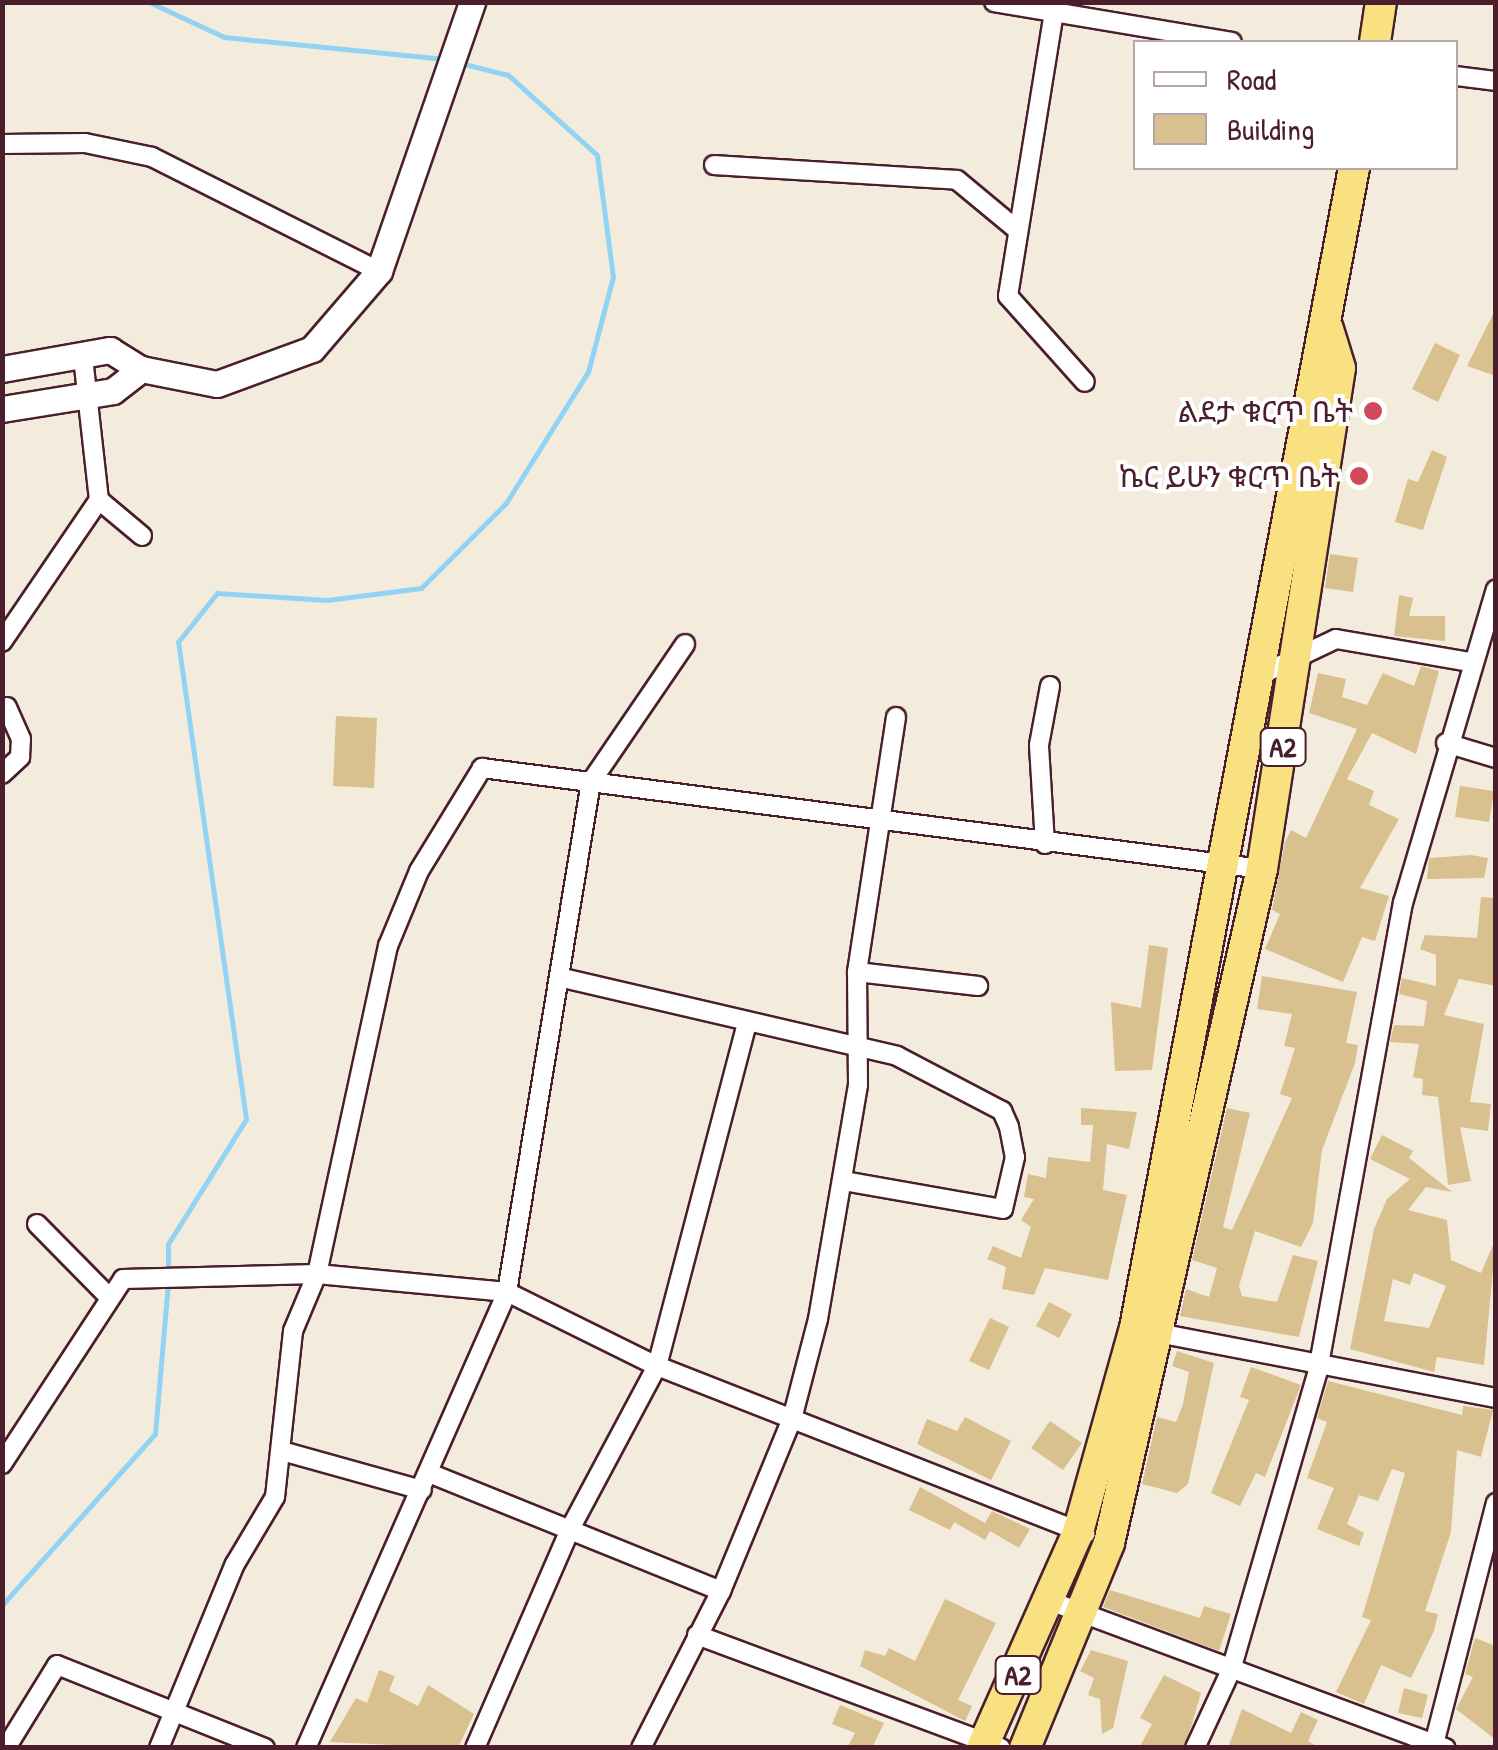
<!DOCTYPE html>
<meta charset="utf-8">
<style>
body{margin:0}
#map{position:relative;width:1498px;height:1750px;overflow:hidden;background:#f3ecdd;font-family:"Patrick Hand","Noto Sans Ethiopic",sans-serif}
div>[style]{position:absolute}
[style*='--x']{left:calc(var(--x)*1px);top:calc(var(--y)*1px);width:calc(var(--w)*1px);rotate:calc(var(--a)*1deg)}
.stream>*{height:5px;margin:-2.5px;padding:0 2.5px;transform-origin:2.5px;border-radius:2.5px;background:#92d3f3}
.building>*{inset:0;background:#d8c08f}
.roads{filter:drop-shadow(2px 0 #4a1f2b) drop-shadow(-2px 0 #4a1f2b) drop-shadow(0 2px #4a1f2b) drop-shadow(0 -2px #4a1f2b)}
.street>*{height:18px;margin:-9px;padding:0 9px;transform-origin:9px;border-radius:9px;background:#fff}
.secondary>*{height:25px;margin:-12.5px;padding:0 12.5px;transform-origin:12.5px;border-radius:12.5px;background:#fff}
.highway>*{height:30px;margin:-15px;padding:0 15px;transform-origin:15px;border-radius:15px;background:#f9e181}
.dots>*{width:28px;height:28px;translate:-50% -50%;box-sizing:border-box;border:5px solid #fff;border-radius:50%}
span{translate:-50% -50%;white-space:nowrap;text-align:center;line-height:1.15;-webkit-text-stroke:8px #fff;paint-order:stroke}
.shield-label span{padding:2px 8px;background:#fff;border:2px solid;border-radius:8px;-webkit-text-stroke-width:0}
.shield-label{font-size:28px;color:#4a1f2b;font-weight:700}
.poi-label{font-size:30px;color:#4a1f2b}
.right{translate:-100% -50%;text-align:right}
.frame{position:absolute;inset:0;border:5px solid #4a1f2b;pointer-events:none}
.legend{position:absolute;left:1133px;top:40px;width:325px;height:130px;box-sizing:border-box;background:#fff;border:2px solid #b7a5aa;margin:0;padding:12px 18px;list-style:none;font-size:30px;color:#4a1f2b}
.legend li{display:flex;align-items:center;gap:20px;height:50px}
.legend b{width:50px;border:2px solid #b7a5aa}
</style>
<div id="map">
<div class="stream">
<div style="--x:149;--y:2;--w:83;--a:25"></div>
<div style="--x:224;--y:37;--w:222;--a:5.7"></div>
<div style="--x:168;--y:1271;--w:27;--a:-90"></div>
<div style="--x:168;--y:1244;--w:147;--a:-58"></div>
<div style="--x:246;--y:1119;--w:482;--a:-98.1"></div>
<div style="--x:178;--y:642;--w:63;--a:-51.5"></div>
<div style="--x:217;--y:593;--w:110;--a:3.6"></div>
<div style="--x:327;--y:600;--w:95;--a:-7.3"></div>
<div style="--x:421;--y:588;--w:120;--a:-45"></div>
<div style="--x:506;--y:503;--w:155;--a:-58"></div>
<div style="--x:588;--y:372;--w:98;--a:-75.3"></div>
<div style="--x:613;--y:277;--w:123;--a:-97.5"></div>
<div style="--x:597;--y:155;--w:120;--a:-138"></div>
<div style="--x:508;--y:75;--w:49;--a:-166"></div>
<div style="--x:2;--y:1605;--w:229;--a:-48.2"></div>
<div style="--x:155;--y:1434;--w:153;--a:-85.1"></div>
</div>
<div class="building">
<div style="clip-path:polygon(1496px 308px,1496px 376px,1467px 366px)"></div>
<div style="clip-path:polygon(1435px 343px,1460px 355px,1438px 402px,1412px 389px)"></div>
<div style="clip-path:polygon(1432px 450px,1447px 457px,1423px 530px,1395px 522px,1408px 479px,1418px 482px)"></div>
<div style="clip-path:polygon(1330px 554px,1358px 558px,1353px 592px,1325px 588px)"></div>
<div style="clip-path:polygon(1399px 595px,1413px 598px,1409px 616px,1445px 616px,1445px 641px,1394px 636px)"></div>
<div style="clip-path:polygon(1421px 666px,1439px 671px,1416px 754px,1372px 733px,1347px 779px,1374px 791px,1369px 805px,1399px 819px,1360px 888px,1389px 896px,1375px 941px,1362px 937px,1343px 982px,1265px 949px,1280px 914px,1272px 910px,1285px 842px,1291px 830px,1306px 838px,1357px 729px,1309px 713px,1318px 673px,1346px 679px,1342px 697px,1367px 705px,1383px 673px,1414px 686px)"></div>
<div style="clip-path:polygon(336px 716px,377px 718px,374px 788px,333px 786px)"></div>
<div style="clip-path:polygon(1460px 786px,1494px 791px,1489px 822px,1455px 817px)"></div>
<div style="clip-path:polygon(1429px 858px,1471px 855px,1488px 858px,1484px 878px,1427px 879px)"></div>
<div style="clip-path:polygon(1481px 897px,1496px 898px,1496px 986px,1459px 979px,1444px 1015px,1484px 1024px,1470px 1102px,1491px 1104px,1488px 1131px,1460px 1127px,1471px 1181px,1448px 1185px,1438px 1097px,1422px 1095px,1423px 1079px,1413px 1077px,1419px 1044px,1390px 1042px,1394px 1025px,1424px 1026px,1427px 1001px,1399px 994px,1402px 978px,1436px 986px,1436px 955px,1420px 949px,1425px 935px,1477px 938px)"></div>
<div style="clip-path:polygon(1149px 945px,1168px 948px,1152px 1070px,1115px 1071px,1111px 1002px,1141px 1008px)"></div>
<div style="clip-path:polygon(1262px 976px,1357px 992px,1346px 1043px,1358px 1045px,1355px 1063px,1322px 1150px,1313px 1223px,1301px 1247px,1255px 1231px,1239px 1286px,1242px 1296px,1277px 1302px,1293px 1255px,1318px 1261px,1299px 1337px,1180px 1316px,1186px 1289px,1209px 1297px,1217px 1268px,1192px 1260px,1227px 1108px,1250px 1113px,1223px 1227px,1232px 1230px,1292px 1098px,1280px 1094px,1295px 1048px,1284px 1046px,1292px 1014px,1257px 1009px)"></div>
<div style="clip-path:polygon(1081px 1108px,1137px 1112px,1129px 1149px,1107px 1144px,1103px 1190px,1127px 1195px,1108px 1280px,1045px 1268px,1034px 1295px,1002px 1289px,1006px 1267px,987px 1259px,993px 1246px,1021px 1258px,1031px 1227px,1021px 1220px,1034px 1199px,1024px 1197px,1028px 1174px,1046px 1178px,1048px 1157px,1090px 1162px,1093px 1125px,1081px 1125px)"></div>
<div style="clip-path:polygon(evenodd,1382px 1135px,1413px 1151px,1409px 1158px,1452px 1192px,1426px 1187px,1408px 1210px,1447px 1220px,1451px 1260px,1481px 1273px,1496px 1238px,1484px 1365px,1437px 1357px,1434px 1372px,1350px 1349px,1374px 1229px,1387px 1199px,1410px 1179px,1370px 1159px,1382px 1135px,1414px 1273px,1446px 1286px,1429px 1328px,1384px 1321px,1393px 1279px,1410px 1285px,1414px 1273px)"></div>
<div style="clip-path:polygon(1049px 1302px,1072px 1314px,1059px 1338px,1036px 1326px)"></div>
<div style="clip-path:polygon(990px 1318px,1009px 1327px,989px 1370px,969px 1361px)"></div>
<div style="clip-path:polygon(1177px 1351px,1214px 1363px,1188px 1484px,1177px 1493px,1142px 1484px,1157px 1417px,1176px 1422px,1183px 1404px,1189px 1372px,1172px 1366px)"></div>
<div style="clip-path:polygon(1251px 1367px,1301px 1385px,1265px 1477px,1256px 1473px,1240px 1506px,1211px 1493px,1249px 1400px,1240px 1397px)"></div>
<div style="clip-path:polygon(1328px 1381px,1462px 1415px,1463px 1406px,1493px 1410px,1481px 1457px,1457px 1450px,1451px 1532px,1425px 1611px,1438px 1614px,1434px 1631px,1411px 1678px,1381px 1665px,1364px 1704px,1336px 1692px,1371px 1620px,1362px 1617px,1405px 1473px,1392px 1469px,1378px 1501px,1359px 1495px,1347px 1524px,1364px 1533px,1359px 1546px,1317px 1529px,1334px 1488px,1307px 1478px,1327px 1422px,1317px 1418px)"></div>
<div style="clip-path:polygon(965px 1417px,1011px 1441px,991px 1480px,917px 1444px,927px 1419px,957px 1431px)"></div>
<div style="clip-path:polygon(1050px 1421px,1082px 1443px,1063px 1470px,1031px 1448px)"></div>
<div style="clip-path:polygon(920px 1487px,985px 1523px,992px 1511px,1030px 1529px,1019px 1548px,990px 1531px,985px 1540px,954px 1522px,950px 1530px,909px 1510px)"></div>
<div style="clip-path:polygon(1110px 1590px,1200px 1618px,1204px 1606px,1231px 1614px,1219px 1651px,1103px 1607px)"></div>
<div style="clip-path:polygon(945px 1599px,996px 1623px,958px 1700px,972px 1706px,965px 1721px,860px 1666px,865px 1650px,885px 1656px,889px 1648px,915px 1661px)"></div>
<div style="clip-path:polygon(1475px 1638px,1496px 1646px,1496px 1740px,1456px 1709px,1473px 1677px,1465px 1674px)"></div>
<div style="clip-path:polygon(1091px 1650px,1128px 1661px,1113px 1728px,1102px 1734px,1100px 1699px,1088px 1695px,1094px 1678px,1080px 1671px)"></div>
<div style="clip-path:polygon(379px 1670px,395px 1676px,389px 1691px,418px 1706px,428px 1685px,474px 1714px,458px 1748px,330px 1742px,356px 1698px,367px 1703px)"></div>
<div style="clip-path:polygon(1164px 1675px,1201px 1693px,1191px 1727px,1183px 1748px,1139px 1748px,1152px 1724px,1140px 1718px)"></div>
<div style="clip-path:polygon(1404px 1688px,1428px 1695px,1422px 1718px,1398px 1713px)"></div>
<div style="clip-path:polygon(840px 1705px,884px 1723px,872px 1748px,847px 1748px,855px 1733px,832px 1724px)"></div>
<div style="clip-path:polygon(1242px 1709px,1291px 1733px,1301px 1712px,1318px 1720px,1308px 1741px,1320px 1748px,1228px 1748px)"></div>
</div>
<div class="roads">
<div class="street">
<div style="--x:994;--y:2;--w:241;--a:9.5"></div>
<div style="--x:1054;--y:12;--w:288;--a:99.2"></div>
<div style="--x:1008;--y:296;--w:115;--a:48.2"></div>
<div style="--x:1456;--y:76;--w:40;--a:7.1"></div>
<div style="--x:2;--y:144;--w:83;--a:-0.7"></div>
<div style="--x:85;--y:143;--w:68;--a:11.8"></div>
<div style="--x:152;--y:157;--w:254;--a:26.7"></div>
<div style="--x:714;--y:165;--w:243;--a:3.5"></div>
<div style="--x:957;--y:180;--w:77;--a:39.7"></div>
<div style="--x:99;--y:500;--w:56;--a:39.9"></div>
<div style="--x:2;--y:642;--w:172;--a:-55.7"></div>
<div style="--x:99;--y:500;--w:144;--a:-96.4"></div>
<div style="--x:1258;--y:676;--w:86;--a:-25.4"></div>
<div style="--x:1336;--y:639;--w:135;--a:9.8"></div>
<div style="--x:1446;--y:743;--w:52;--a:16.7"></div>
<div style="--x:2;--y:774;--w:25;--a:-43"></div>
<div style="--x:20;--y:757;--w:18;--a:-87"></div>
<div style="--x:21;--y:739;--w:35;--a:-114"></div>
<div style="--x:1045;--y:844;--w:99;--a:-93.5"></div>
<div style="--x:1039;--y:745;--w:60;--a:-79.4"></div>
<div style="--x:857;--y:972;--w:122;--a:6.6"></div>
<div style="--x:563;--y:978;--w:343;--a:13.1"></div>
<div style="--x:897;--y:1056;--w:119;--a:27.6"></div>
<div style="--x:1002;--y:1111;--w:17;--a:66"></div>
<div style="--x:1009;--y:1127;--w:31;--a:79"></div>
<div style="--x:1015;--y:1157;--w:53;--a:103"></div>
<div style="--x:1003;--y:1209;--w:161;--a:-170"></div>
<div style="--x:37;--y:1224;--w:103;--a:45.4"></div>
<div style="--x:1148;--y:1331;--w:354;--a:10.9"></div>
<div style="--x:282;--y:1451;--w:145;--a:15.6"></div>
<div style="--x:2;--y:1464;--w:221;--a:-56.8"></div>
<div style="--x:123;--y:1279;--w:194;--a:-1.5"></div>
<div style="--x:317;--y:1274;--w:191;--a:5.4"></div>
<div style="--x:507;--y:1292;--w:167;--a:26.3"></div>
<div style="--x:657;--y:1366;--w:460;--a:21.4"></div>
<div style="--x:429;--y:1473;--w:315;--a:22"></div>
<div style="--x:1050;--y:1601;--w:422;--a:20.4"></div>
<div style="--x:697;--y:1635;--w:324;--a:20.4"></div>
<div style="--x:6;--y:1748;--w:97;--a:-58.4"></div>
<div style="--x:57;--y:1665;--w:224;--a:21.8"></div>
<div style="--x:159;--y:1748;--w:199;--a:-67.6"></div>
<div style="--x:235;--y:1564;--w:78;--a:-59.2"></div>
<div style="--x:275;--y:1497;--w:167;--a:-83.8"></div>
<div style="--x:293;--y:1331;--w:62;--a:-67.2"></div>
<div style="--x:317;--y:1274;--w:336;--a:-77.8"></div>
<div style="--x:388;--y:946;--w:81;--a:-67.5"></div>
<div style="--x:419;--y:871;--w:121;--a:-58.5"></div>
<div style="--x:482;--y:768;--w:787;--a:7.38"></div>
<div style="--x:306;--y:1748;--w:498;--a:-66.2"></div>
<div style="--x:507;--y:1292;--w:517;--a:-80.65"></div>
<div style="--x:591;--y:782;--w:167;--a:-55.7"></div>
<div style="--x:475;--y:1748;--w:239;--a:-66.5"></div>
<div style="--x:570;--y:1529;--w:185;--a:-61.9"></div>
<div style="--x:657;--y:1366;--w:355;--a:-75.3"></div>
<div style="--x:641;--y:1748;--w:176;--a:-63"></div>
<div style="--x:721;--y:1591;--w:186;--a:-67.6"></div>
<div style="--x:792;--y:1419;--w:103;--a:-75.4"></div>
<div style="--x:818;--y:1319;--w:237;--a:-80.3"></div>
<div style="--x:858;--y:1085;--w:113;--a:-90.5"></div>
<div style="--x:857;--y:972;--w:258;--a:-81.3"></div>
<div style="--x:1195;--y:1748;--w:86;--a:-65.2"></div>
<div style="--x:1231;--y:1670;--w:312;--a:-73.8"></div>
<div style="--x:1318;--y:1370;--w:475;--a:-79.7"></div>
<div style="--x:1403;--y:903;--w:327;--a:-73.5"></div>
<div style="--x:1433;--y:1748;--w:253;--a:-75.6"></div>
</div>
<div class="secondary">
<div style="--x:2;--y:369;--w:110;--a:-10"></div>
<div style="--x:110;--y:350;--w:36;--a:32"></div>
<div style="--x:141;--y:369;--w:77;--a:11.2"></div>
<div style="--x:217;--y:384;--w:101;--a:-20.2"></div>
<div style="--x:312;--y:349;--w:103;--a:-49.3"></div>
<div style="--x:379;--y:271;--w:285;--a:-70.9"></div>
<div style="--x:2;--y:409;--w:112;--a:-9.2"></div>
<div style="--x:113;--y:391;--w:36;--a:-38"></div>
</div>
<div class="highway">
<div style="--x:1375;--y:42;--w:40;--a:-81.5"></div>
<div style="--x:982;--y:1748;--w:236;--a:-66"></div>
<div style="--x:1078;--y:1532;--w:212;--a:-74.4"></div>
<div style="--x:1135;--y:1328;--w:1180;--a:-79.31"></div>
<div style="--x:1025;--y:1748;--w:222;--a:-67.7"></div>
<div style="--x:1109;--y:1543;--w:691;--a:-77.21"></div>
<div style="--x:1262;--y:869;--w:507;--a:-81.15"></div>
<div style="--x:1340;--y:368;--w:41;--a:-107.1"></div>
</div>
</div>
<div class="dots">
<div style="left:1373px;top:411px;background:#d1495b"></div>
<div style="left:1359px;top:476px;background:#d1495b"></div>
</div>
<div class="shield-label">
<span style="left:1283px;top:747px">A2</span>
<span style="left:1018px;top:1675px">A2</span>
</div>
<div class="poi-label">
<span class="right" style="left:1353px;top:411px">ልደታ ቁርጥ ቤት</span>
<span class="right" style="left:1339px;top:476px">ኬር ይሁን ቁርጥ ቤት</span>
</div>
<div class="frame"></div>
<ul class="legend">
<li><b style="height:12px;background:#fff"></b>Road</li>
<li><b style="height:28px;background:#d8c08f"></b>Building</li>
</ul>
</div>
